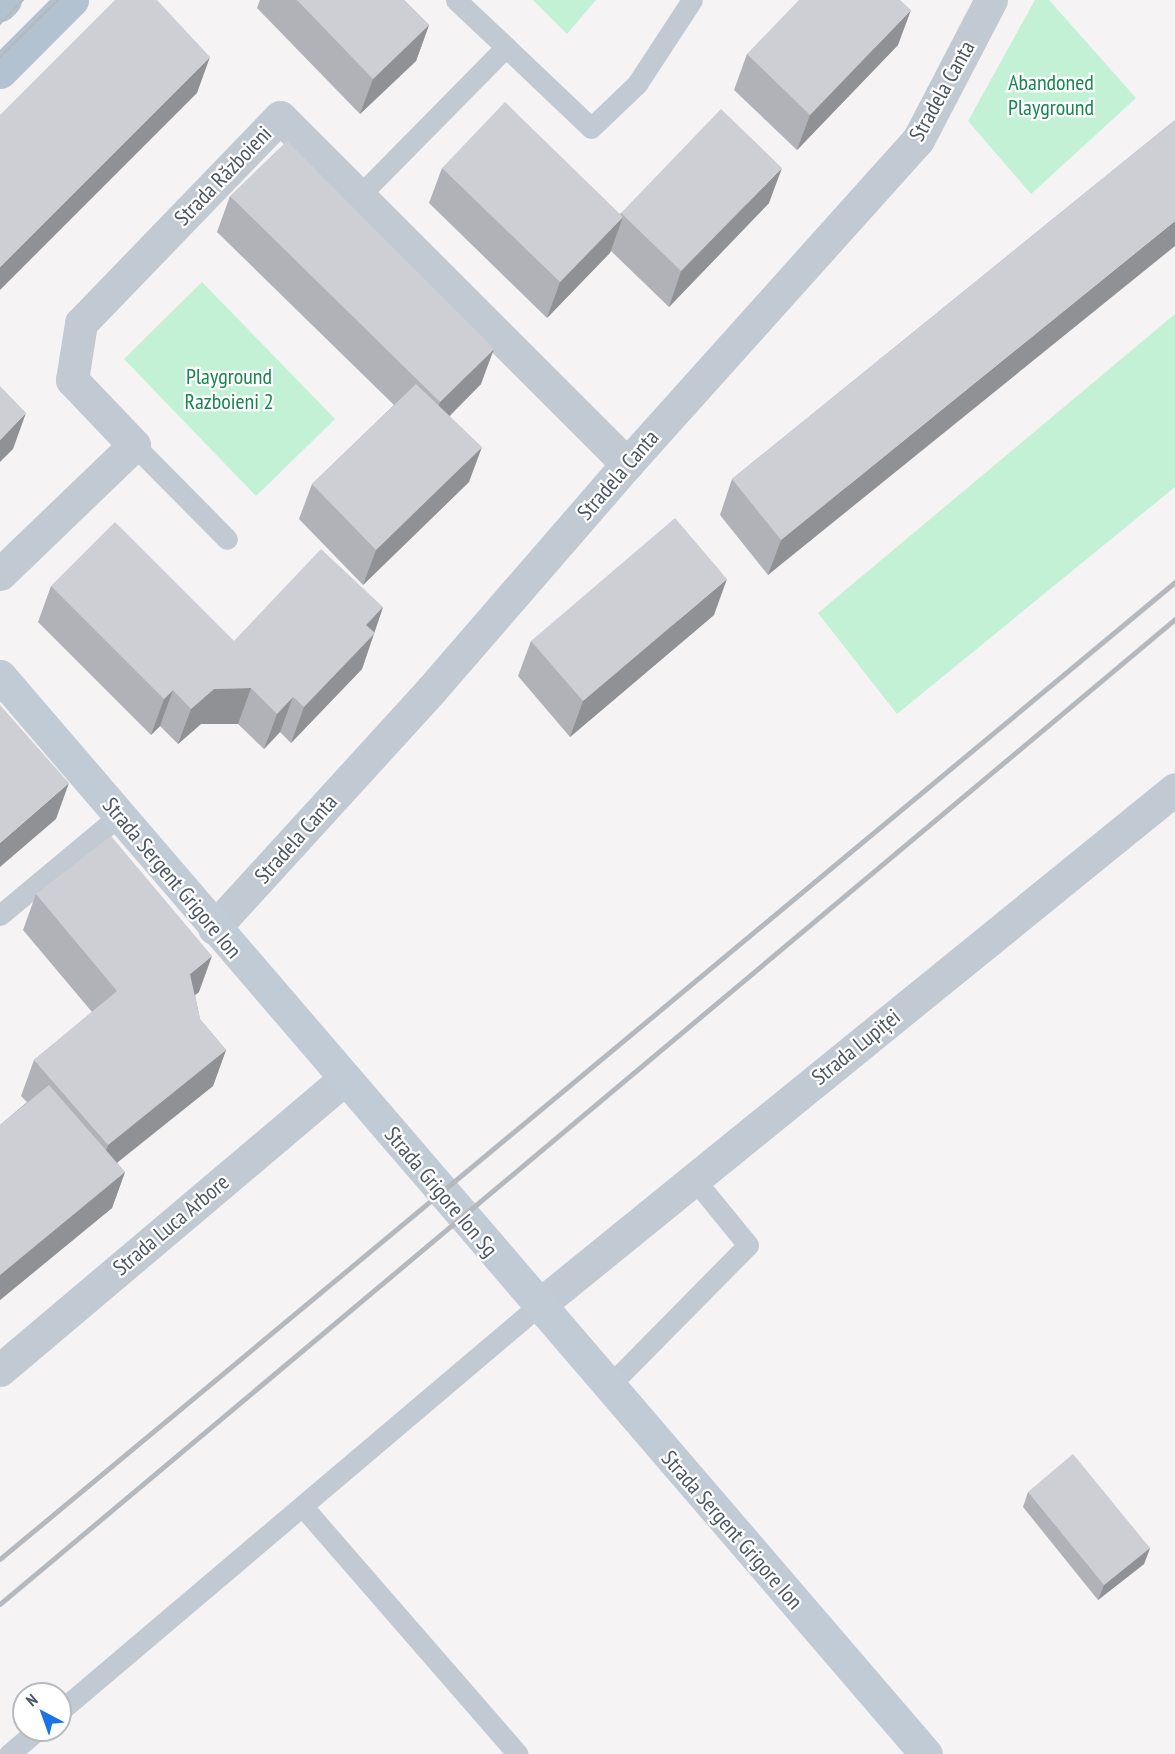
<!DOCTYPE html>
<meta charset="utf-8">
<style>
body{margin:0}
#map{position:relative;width:1175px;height:1754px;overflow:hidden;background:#f5f3f3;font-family:"PT Sans Narrow",sans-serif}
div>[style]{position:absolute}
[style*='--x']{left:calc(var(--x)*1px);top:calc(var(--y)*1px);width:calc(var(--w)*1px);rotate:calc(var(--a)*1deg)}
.green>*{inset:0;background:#c3f1d5}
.lane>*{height:21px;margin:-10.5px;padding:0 10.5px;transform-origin:10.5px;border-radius:10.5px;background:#c1cad2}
.street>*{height:33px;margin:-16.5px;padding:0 16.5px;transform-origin:16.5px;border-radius:16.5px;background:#c1cad2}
.secondary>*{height:33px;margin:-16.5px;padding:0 16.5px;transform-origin:16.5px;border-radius:16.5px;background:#c1cbd6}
.primary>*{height:33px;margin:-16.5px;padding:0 16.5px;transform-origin:16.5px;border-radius:16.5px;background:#b3c2d1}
.tram>*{height:1.5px;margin:-0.75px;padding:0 0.75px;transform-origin:0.75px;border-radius:0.75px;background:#b5b8bd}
.rail>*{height:4.5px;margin:-2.25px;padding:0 2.25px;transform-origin:2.25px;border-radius:2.25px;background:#b5b8bd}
.wall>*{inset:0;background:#b0b2b7}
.shaded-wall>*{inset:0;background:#909195}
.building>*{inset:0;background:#cdcfd5}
span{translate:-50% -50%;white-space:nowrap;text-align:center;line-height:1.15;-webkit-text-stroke:4.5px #fff;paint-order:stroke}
.park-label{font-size:22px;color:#17864f}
.street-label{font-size:22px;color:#4a5661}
.north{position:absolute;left:12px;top:1682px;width:60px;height:60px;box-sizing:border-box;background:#fff;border:2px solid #b7bbc0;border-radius:50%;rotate:319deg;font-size:16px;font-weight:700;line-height:24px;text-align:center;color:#4a5661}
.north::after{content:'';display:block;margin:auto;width:21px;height:27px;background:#1a73e8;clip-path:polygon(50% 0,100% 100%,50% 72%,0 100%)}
</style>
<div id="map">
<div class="green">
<div style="clip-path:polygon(533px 0,596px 0,567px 34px)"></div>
<div style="clip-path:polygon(1035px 0,1049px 0,1136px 98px,1031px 194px,968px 121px)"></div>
<div style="clip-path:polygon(202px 282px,335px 419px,256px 496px,124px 359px)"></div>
<div style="clip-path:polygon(1175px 314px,1175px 487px,897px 714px,818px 613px)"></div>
</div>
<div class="lane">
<div style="--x:456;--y:0;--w:69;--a:43.2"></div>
<div style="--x:360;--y:195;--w:208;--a:-45.4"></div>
<div style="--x:506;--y:47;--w:117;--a:43.6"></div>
<div style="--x:591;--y:128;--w:64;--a:-43.7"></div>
<div style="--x:637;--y:84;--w:100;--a:-56.8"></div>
<div style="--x:134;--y:445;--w:132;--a:45.3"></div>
<div style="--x:0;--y:915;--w:155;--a:-39.8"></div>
<div style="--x:608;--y:1387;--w:199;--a:-45.4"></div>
<div style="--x:748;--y:1245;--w:85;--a:-129.3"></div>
<div style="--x:303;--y:1507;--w:327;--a:49"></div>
<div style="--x:60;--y:1711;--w:627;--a:-40.27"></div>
<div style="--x:9;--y:1754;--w:38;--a:-40"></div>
</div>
<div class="street">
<div style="--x:0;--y:574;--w:186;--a:-43.9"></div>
<div style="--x:134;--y:445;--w:90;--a:-133.6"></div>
<div style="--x:72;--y:380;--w:58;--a:-81"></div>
<div style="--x:81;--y:323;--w:286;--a:-46"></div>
<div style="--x:280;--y:117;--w:491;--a:45"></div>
<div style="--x:214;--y:928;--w:323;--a:-47.6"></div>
<div style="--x:432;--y:689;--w:298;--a:-49.1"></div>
<div style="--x:627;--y:464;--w:435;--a:-48.1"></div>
<div style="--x:918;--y:140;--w:158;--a:-62.5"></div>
<div style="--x:538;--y:1306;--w:820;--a:-39.06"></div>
<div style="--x:0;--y:1370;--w:449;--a:-40.2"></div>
</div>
<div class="secondary">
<div style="--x:0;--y:676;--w:1421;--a:49.34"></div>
</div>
<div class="primary">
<div style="--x:0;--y:5;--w:7;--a:-45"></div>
<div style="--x:0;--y:72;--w:102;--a:-45"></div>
</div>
<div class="tram">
<div style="--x:0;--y:24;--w:33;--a:-46"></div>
<div style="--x:0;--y:57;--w:81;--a:-44.5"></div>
</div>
<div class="rail">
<div style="--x:0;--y:1559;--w:1528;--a:-39.74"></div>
<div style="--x:0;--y:1604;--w:1533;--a:-39.97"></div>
</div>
<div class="wall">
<div style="clip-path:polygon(260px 0,404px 0,429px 25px,416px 61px,360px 114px,257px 8px)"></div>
<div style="clip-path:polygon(898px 45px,797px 150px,734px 90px,747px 54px)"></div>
<div style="clip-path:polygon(1175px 120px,768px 575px,720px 515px,732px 479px)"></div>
<div style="clip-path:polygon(442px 168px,620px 214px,621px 213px,769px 203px,669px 307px,611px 251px,547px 318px,429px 203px)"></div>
<div style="clip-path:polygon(230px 196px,481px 384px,450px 416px,469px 482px,363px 585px,299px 519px,312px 484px,394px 405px,217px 232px)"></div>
<div style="clip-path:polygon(51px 586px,234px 641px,383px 607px,362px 669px,291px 743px,280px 732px,264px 749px,238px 724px,201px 724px,178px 744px,160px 726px,151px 735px,38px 622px)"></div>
<div style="clip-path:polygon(714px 615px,570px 737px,518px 676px,531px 641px)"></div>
<div style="clip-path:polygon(36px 894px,199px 992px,195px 995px,200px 1019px,226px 1050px,213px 1086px,117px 1163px,125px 1172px,112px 1208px,0 1300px,0 1125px,27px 1102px,21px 1096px,34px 1060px,92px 1012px,23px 930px)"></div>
<div style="clip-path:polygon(1028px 1492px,1150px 1548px,1144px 1564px,1098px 1600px,1023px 1507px)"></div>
</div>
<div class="shaded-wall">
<div style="clip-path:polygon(911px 10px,898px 45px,797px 150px,810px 115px)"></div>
<div style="clip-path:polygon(429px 25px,416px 61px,360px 114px,373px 79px)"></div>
<div style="clip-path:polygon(210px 57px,197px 93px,0 290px,0 267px)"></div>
<div style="clip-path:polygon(782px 168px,769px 203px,669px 307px,681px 271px)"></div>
<div style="clip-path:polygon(623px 217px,610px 253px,547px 318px,560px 282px)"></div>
<div style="clip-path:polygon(1175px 221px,1175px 246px,768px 575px,781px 540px)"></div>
<div style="clip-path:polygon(494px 349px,481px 384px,427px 438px,440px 402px)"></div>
<div style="clip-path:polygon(26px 413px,13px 449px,0 462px,0 440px)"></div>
<div style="clip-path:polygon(482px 447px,469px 482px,363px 585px,376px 550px)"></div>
<div style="clip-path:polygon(727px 579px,714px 615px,570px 737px,583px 701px)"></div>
<div style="clip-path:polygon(383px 607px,362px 669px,291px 743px,304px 707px,366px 625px)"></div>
<div style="clip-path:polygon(251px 688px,238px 724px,201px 724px,178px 744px,191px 709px,214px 689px)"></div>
<div style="clip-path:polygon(173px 690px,160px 726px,151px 735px,164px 699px)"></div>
<div style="clip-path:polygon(293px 697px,280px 732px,264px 749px,277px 714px)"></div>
<div style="clip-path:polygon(69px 783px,56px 819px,0 867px,0 843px)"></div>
<div style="clip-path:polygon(212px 956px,199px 992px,178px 1009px,190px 974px)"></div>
<div style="clip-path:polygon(226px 1050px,213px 1086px,95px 1180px,108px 1145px)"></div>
<div style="clip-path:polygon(125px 1172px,112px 1208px,0 1300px,0 1275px)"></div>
<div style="clip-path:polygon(1150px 1548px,1144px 1564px,1098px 1600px,1104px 1585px)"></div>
</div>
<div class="building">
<div style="clip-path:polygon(115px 0,157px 0,210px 57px,0 267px,0 115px)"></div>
<div style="clip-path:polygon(297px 0,404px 0,429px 25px,373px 79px)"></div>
<div style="clip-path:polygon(799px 0,900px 0,911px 10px,810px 115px,747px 54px)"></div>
<div style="clip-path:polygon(505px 102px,623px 217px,560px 282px,442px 168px)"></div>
<div style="clip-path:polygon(721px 109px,782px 168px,681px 271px,621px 213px)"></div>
<div style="clip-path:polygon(1175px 120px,1175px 221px,781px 540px,732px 479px)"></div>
<div style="clip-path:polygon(287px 141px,494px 349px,440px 402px,230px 196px)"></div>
<div style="clip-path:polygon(416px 384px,482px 447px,376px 550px,312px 484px)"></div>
<div style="clip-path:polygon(0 386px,26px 413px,0 440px)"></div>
<div style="clip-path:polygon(675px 518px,727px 579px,583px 701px,531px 641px)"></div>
<div style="clip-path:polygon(115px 522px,234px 641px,321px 549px,383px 607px,366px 625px,375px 633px,304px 707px,293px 697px,277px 714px,251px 688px,214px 689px,191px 709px,173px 690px,164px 699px,51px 586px)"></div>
<div style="clip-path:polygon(0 705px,69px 783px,0 843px)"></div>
<div style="clip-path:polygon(111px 836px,212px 956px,190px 974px,200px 1019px,226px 1050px,108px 1145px,34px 1060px,117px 991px,36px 894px)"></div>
<div style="clip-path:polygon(49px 1085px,125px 1172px,0 1275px,0 1125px)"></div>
<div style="clip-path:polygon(1073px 1454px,1150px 1548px,1104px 1585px,1028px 1492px)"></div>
</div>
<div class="park-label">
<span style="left:1051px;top:95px">Abandoned<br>Playground</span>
<span style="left:229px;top:389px">Playground<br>Razboieni 2</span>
</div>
<div class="street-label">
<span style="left:942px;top:91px;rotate:-61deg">Stradela Canta</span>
<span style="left:223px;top:176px;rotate:-46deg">Strada Războieni</span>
<span style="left:618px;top:475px;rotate:-49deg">Stradela Canta</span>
<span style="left:296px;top:839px;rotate:-48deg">Stradela Canta</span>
<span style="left:172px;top:878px;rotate:50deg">Strada Sergent Grigore Ion</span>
<span style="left:856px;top:1047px;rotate:-39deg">Strada Lupiței</span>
<span style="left:441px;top:1192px;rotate:50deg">Strada Grigore Ion Sg</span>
<span style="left:171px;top:1225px;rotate:-40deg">Strada Luca Arbore</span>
<span style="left:732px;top:1530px;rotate:49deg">Strada Sergent Grigore Ion</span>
</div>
<div class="north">N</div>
</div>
